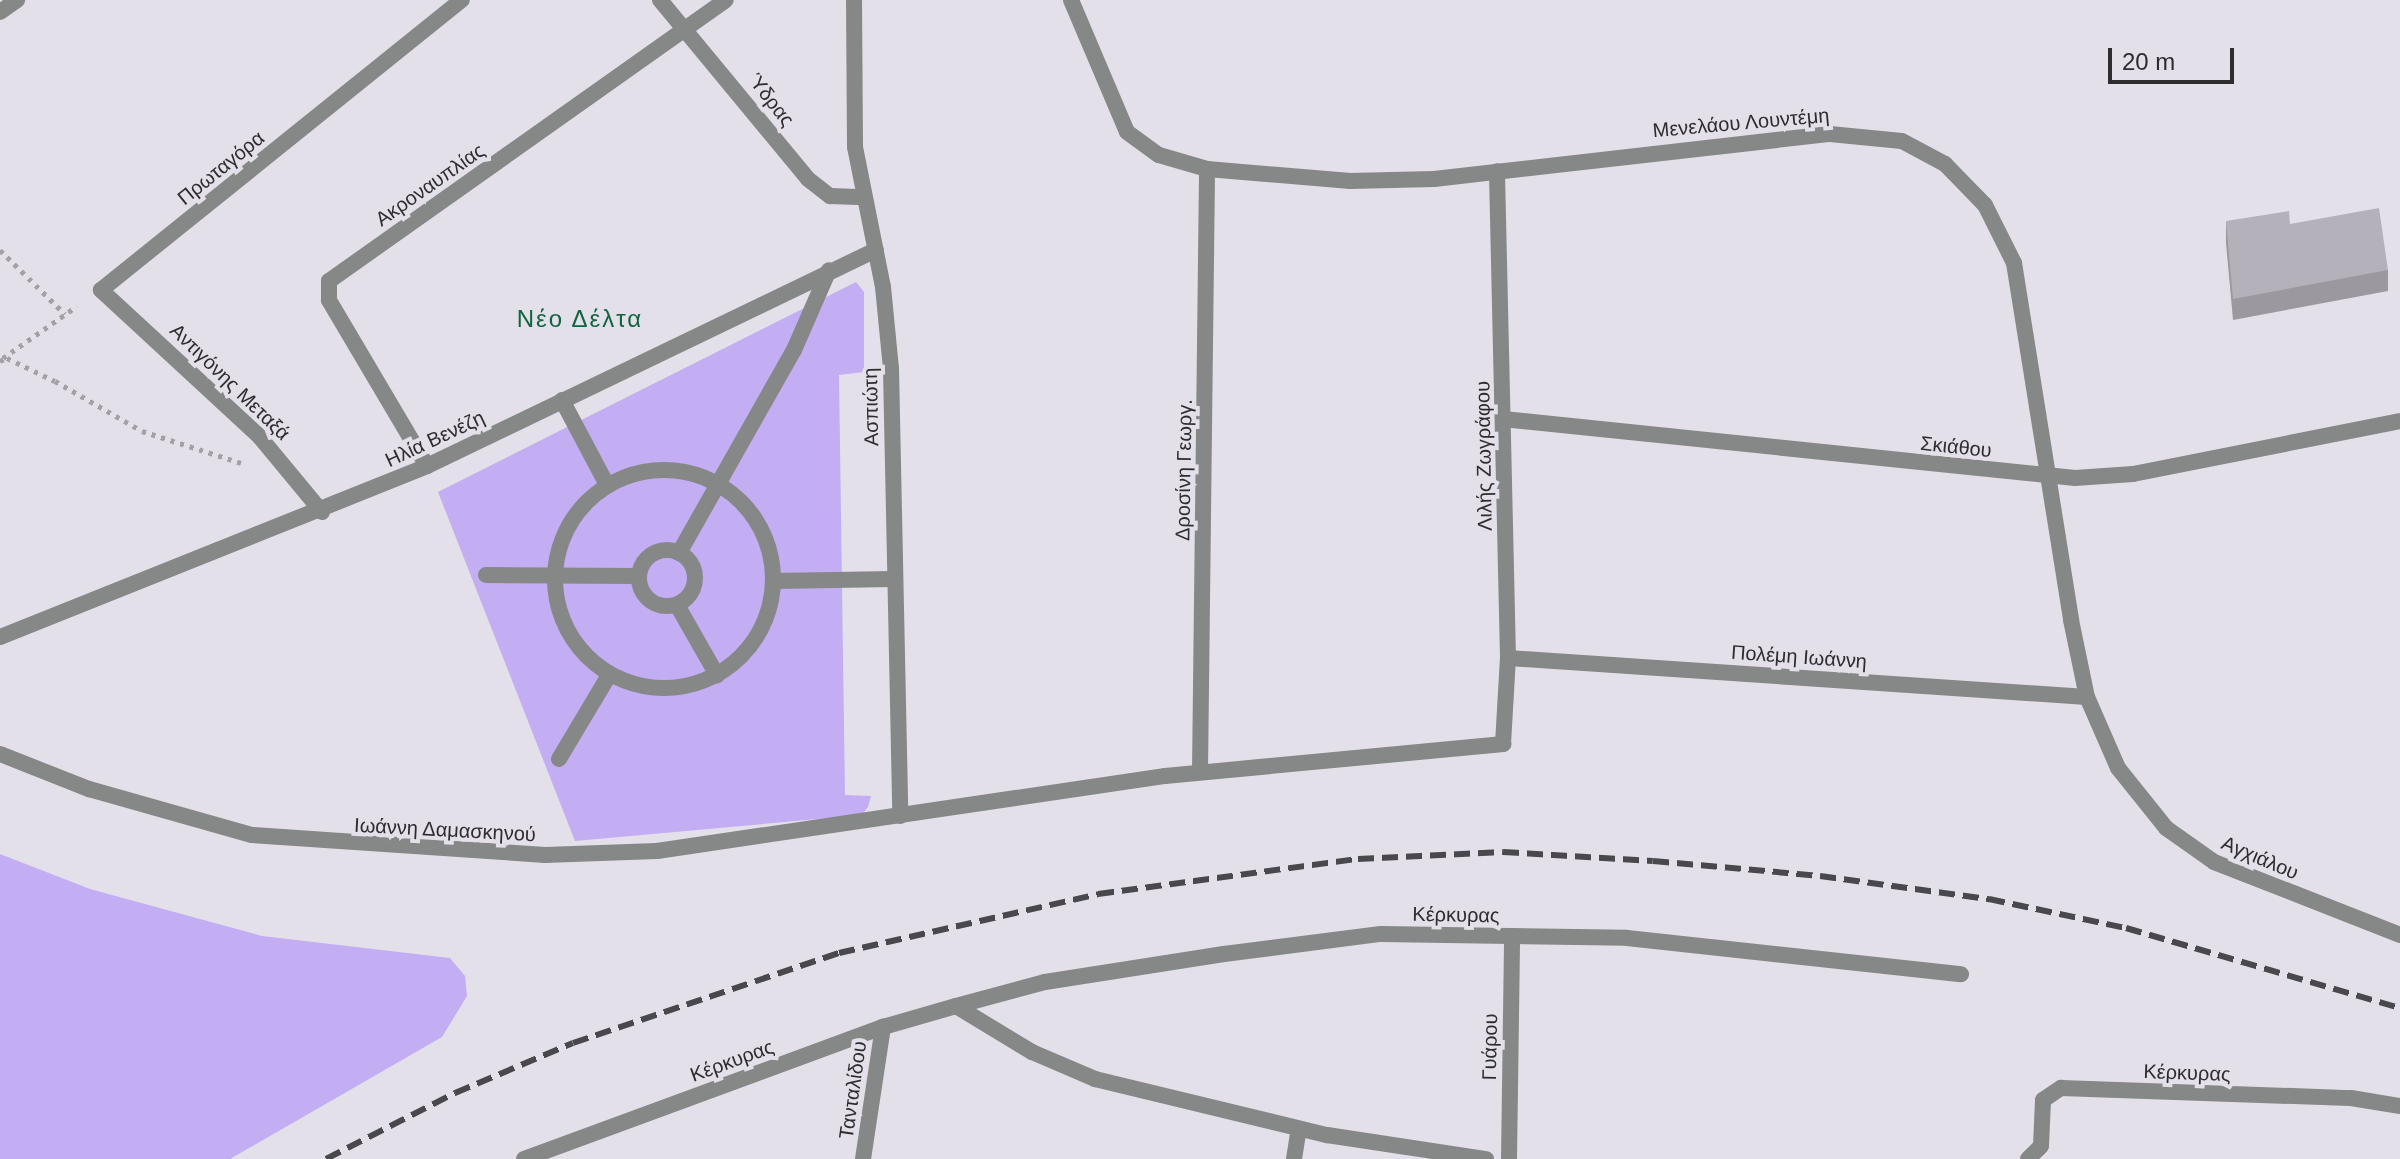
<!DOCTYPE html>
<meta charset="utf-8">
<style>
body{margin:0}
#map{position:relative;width:2400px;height:1159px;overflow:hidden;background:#e3e0e9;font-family:Helvetica,sans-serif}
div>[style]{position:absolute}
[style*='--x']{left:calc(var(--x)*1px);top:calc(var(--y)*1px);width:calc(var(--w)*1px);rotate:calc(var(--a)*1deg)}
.green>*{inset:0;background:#c3aef3}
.path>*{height:5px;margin-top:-2.5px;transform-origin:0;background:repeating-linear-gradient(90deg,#a3a0a7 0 4px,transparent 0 10px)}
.street>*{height:16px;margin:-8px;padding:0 8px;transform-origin:8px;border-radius:8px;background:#858886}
.street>.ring{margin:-8px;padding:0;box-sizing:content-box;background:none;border:16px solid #858886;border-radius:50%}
.rail>*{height:6px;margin-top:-3px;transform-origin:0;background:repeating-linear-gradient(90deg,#49484c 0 16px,transparent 0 24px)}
.wall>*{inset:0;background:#9b98a0}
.building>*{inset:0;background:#b4b1ba}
span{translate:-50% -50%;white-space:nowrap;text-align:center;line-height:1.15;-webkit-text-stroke:8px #e3e0e9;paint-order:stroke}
.street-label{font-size:20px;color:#2d2c2f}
.quarter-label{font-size:24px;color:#11653e;letter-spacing:2px}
.scale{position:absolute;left:2108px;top:48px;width:126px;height:36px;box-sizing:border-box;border:4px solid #2d2c2f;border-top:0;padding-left:10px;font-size:24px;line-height:28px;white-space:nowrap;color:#2d2c2f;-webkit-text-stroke:6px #e3e0e9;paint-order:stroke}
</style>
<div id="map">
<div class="green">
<div style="clip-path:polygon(856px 282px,864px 292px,864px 372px,839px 375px,845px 795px,871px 796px,868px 807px,862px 815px,575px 841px,438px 492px)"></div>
<div style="clip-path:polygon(0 854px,90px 889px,262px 936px,450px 958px,465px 976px,467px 996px,442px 1037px,230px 1159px,0 1159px)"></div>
</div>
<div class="path">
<div style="--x:0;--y:250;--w:91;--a:44.6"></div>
<div style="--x:3;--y:358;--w:90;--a:-35.1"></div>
<div style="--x:0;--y:361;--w:8;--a:-23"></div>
<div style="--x:7;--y:358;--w:53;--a:25.6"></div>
<div style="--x:55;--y:381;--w:100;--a:29.9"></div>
<div style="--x:142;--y:431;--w:104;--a:17.9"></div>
</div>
<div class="street">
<div style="--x:660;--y:0;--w:232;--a:50.4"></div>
<div style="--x:808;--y:179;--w:28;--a:38"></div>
<div style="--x:830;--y:196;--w:34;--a:2"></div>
<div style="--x:854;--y:0;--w:147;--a:89.6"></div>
<div style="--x:855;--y:147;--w:143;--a:78.7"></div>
<div style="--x:883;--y:287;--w:82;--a:84.4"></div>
<div style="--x:891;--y:369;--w:447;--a:88.8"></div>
<div style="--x:1071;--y:0;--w:143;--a:67"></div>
<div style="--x:1127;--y:132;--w:39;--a:36"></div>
<div style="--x:1159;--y:155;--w:50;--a:16.3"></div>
<div style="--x:1207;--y:169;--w:144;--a:4.8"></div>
<div style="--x:1350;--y:181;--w:84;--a:-1.4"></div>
<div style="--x:1434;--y:179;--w:399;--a:-6.5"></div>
<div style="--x:1830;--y:134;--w:72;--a:5.6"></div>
<div style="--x:1902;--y:141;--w:49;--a:28.1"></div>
<div style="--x:1945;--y:164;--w:57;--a:45.7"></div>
<div style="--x:1985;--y:205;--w:65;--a:63.4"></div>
<div style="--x:2014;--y:263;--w:362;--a:80.9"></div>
<div style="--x:2071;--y:620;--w:79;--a:78.3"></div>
<div style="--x:2087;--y:697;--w:77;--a:66.4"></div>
<div style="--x:2118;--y:768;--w:77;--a:51.3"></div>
<div style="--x:2166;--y:828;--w:59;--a:35.3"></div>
<div style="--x:2214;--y:862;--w:200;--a:21.4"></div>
<div style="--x:0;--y:12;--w:21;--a:-35"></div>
<div style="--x:562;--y:400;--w:96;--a:62.1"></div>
<div style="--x:1503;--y:419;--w:575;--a:5.89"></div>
<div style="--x:2075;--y:478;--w:58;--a:-3.9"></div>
<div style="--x:2133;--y:474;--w:272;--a:-11.2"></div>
<div style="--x:427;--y:466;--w:193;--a:-120.6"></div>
<div style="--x:329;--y:300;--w:19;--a:-90"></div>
<div style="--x:329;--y:281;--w:486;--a:-35.3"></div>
<div class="ring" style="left:555px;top:470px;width:202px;height:202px"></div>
<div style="--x:322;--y:512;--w:100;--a:-129.7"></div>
<div style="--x:258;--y:435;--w:214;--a:-137.3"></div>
<div style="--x:101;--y:290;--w:463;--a:-38.8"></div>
<div class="ring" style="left:639px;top:550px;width:40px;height:40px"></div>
<div style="--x:679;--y:553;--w:233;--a:-60.5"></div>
<div style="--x:794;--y:350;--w:87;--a:-66.4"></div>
<div style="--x:486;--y:575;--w:153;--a:0.4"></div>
<div style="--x:773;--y:581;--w:121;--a:-0.9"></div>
<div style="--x:677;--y:605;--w:81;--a:60.3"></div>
<div style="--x:0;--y:637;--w:460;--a:-21.8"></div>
<div style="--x:427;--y:466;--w:498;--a:-25.7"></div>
<div style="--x:1508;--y:658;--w:580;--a:3.85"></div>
<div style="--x:0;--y:754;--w:96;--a:21.5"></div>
<div style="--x:89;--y:789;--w:169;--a:15.8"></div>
<div style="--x:252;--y:835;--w:294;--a:3.9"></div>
<div style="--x:545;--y:855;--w:112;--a:-2"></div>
<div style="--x:657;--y:851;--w:514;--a:-8.4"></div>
<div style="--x:1165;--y:776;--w:340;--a:-5.4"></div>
<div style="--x:1503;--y:744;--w:86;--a:-86.7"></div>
<div style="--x:1508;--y:658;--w:487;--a:-91.3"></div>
<div style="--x:559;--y:759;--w:98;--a:-59.2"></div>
<div style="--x:1200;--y:772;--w:603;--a:-89.33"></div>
<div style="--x:956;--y:1006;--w:89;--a:31.2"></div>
<div style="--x:1032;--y:1052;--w:69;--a:23.2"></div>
<div style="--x:1095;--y:1079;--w:239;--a:13.6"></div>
<div style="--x:1327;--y:1135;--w:161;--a:8.6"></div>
<div style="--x:524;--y:1159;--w:382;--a:-20.2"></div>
<div style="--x:883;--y:1027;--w:76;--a:-16"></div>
<div style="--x:956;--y:1006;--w:92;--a:-15.1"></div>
<div style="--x:1045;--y:982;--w:181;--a:-8.9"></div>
<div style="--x:1224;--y:954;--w:158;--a:-7.3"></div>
<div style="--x:1381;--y:934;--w:246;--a:0.9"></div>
<div style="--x:1627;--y:938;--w:336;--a:6.2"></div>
<div style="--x:863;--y:1159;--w:134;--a:-81.4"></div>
<div style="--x:1294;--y:1159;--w:30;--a:-81"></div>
<div style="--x:1509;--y:1159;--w:223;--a:-89.2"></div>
<div style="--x:2028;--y:1159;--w:18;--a:-45"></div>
<div style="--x:2041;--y:1146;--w:46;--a:-87.5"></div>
<div style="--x:2043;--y:1100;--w:22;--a:-34"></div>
<div style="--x:2061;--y:1088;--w:290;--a:2"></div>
<div style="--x:2351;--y:1098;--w:50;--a:9.3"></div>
</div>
<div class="rail">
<div style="--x:326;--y:1159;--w:145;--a:-27.1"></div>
<div style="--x:455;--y:1093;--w:128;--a:-23"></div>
<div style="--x:573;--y:1043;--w:281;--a:-18.7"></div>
<div style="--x:839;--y:953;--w:266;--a:-12.8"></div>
<div style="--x:1098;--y:894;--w:262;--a:-7.7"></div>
<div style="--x:1358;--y:859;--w:145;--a:-2.8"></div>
<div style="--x:1503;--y:852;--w:150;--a:3.4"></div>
<div style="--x:1653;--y:861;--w:168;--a:5.1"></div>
<div style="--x:1820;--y:876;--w:171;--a:7.8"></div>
<div style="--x:1989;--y:899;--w:140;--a:12"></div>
<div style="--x:2126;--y:928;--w:285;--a:16.3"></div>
</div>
<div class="wall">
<div style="clip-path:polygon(2226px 221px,2290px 224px,2388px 270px,2388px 291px,2233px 320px,2226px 243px)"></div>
</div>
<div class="building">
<div style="clip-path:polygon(2379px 208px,2388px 270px,2233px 299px,2226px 221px,2289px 211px,2290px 224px)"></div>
</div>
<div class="street-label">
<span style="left:771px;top:100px;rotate:52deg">Ύδρας</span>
<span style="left:1741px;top:123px;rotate:-5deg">Μενελάου Λουντέμη</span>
<span style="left:221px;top:168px;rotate:-39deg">Πρωταγόρα</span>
<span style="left:430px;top:185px;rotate:-35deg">Ακροναυπλίας</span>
<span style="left:230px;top:382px;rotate:44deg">Αντιγόνης Μεταξά</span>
<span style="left:871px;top:407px;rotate:-91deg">Ασπιώτη</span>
<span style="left:435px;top:439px;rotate:-25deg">Ηλία Βενέζη</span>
<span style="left:1956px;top:447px;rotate:6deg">Σκιάθου</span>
<span style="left:1484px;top:456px;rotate:-91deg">Λιλής Ζωγράφου</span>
<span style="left:1184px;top:470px;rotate:-89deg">Δροσίνη Γεωργ.</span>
<span style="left:1799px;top:657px;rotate:4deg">Πολέμη Ιωάννη</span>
<span style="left:445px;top:830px;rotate:3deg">Ιωάννη Δαμασκηνού</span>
<span style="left:2260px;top:858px;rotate:23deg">Αγχιάλου</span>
<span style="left:1456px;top:915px;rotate:1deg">Κέρκυρας</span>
<span style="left:1490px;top:1047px;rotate:-89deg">Γυάρου</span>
<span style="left:732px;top:1061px;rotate:-20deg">Κέρκυρας</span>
<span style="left:2187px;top:1073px;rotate:2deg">Κέρκυρας</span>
<span style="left:853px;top:1090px;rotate:-82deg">Τανταλίδου</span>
</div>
<div class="quarter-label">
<span style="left:580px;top:319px">Νέο Δέλτα</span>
</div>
<div class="scale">20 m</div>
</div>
